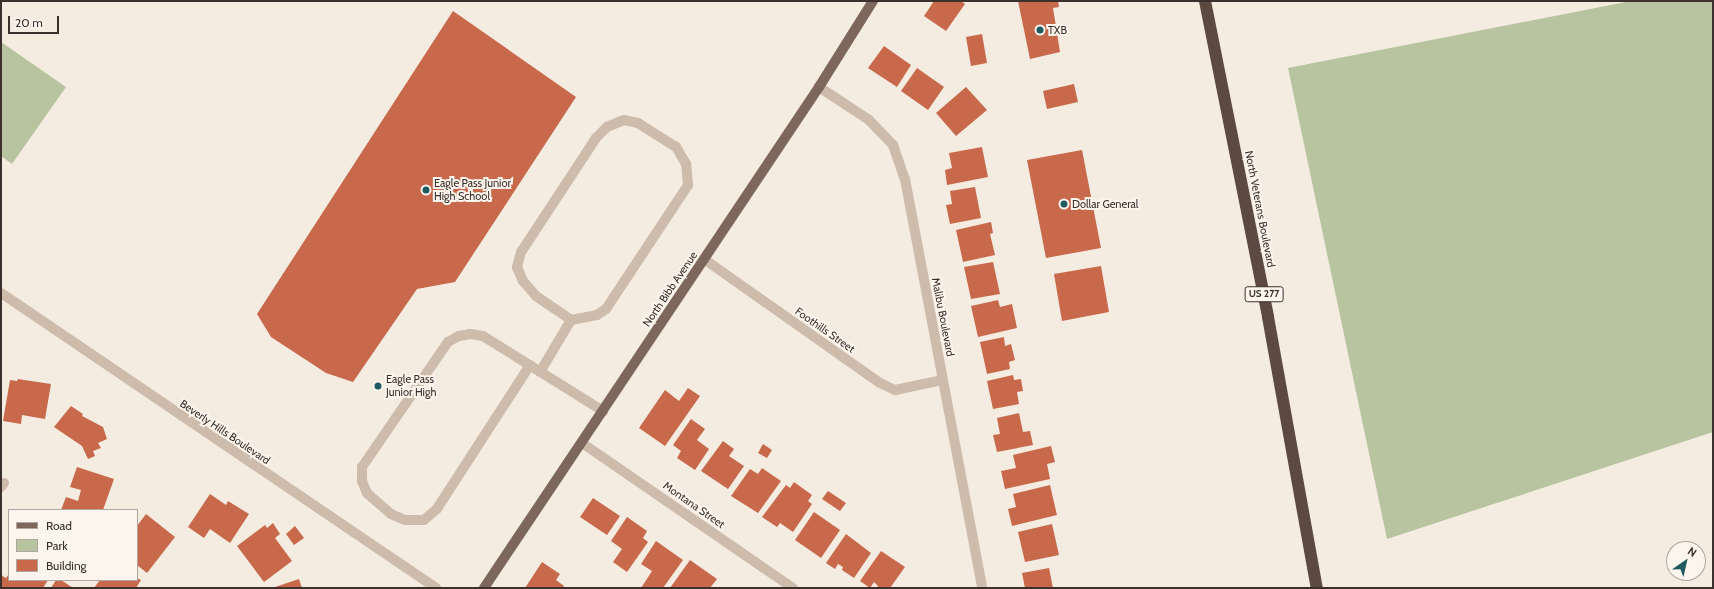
<!DOCTYPE html>
<style>
body{margin:0}
#map{position:relative;width:1714px;height:589px;overflow:hidden;background:#f4ebe1;font-family:Cabin,sans-serif}
div>[style]{position:absolute}
[style*='--x']{left:calc(var(--x)*1px);top:calc(var(--y)*1px);width:calc(var(--w)*1px);rotate:calc(var(--a)*1deg)}
.green>*{inset:0;background:#b8c4a0}
.building>*{inset:0;background:#c8694b}
.minor>*{height:10px;margin:-5px;padding:0 5px;transform-origin:5px;border-radius:5px;background:#cdbbac}
.major>*{height:10px;margin:-5px;padding:0 5px;transform-origin:5px;border-radius:5px;background:#7d675c}
.highway>*{height:12px;margin:-6px;padding:0 6px;transform-origin:6px;border-radius:6px;background:#5c4a42}
.dots>*{width:11px;height:11px;translate:-50% -50%;box-sizing:border-box;border:2px solid #fbf5ee;border-radius:50%}
span{translate:-50% -50%;white-space:nowrap;text-align:center;line-height:1.15;-webkit-text-stroke:4px #fbf5ee;paint-order:stroke}
.shield-label span{padding:1px 3px;background:#fbf5ee;border:1px solid;border-radius:3px;-webkit-text-stroke-width:0}
.shield-label{font-size:10px;color:#3b302b;font-weight:700}
.poi-label{font-size:11px;color:#3b302b}
.left{translate:0 -50%;text-align:left}
.street-label{font-size:11px;color:#3b302b}
.frame{position:absolute;inset:0;border:2px solid #3b302b;pointer-events:none}
.legend{position:absolute;left:8px;top:509px;width:130px;height:72px;box-sizing:border-box;background:#fbf5ee;border:1px solid #aea6a0;margin:0;padding:5px 7px;list-style:none;font-size:12px;color:#3b302b}
.legend li{display:flex;align-items:center;gap:8px;height:20px}
.legend b{width:20px;border:1px solid #aea6a0}
.north{position:absolute;left:1666px;top:541px;width:40px;height:40px;box-sizing:border-box;background:#fbf5ee;border:1px solid #aea6a0;border-radius:50%;rotate:34deg;font-size:11px;font-weight:700;line-height:16px;text-align:center;color:#3b302b}
.north::after{content:'';display:block;margin:auto;width:14px;height:18px;background:#1f5a5e;clip-path:polygon(50% 0,100% 100%,50% 72%,0 100%)}
.scale{position:absolute;left:8px;top:16px;width:51px;height:18px;box-sizing:border-box;border:2px solid #3b302b;border-top:0;padding-left:5px;font-size:12px;line-height:14px;white-space:nowrap;color:#3b302b;-webkit-text-stroke:3px #fbf5ee;paint-order:stroke}
</style>
<div id="map">
<div class="green">
<div style="clip-path:polygon(1631px 1px,1713px 1px,1713px 432px,1387px 539px,1288px 68px)"></div>
<div style="clip-path:polygon(1px 42px,66px 87px,12px 164px,1px 156px)"></div>
</div>
<div class="building">
<div style="clip-path:polygon(934px 1px,961px 1px,965px 4px,946px 31px,924px 16px)"></div>
<div style="clip-path:polygon(1018px 1px,1058px 1px,1059px 7px,1053px 8px,1060px 52px,1030px 59px)"></div>
<div style="clip-path:polygon(453px 11px,576px 97px,455px 282px,417px 289px,353px 382px,326px 373px,271px 337px,257px 314px)"></div>
<div style="clip-path:polygon(982px 34px,987px 63px,971px 66px,966px 37px)"></div>
<div style="clip-path:polygon(884px 46px,911px 65px,897px 87px,868px 68px)"></div>
<div style="clip-path:polygon(917px 68px,944px 87px,928px 110px,901px 91px)"></div>
<div style="clip-path:polygon(1074px 84px,1078px 102px,1047px 109px,1043px 91px)"></div>
<div style="clip-path:polygon(966px 87px,987px 110px,956px 136px,936px 113px)"></div>
<div style="clip-path:polygon(982px 147px,988px 177px,947px 185px,945px 170px,952px 168px,949px 153px)"></div>
<div style="clip-path:polygon(1082px 150px,1101px 248px,1046px 258px,1027px 160px)"></div>
<div style="clip-path:polygon(975px 187px,981px 218px,950px 224px,946px 205px,952px 204px,950px 191px)"></div>
<div style="clip-path:polygon(991px 222px,993px 233px,990px 234px,995px 255px,963px 262px,956px 230px)"></div>
<div style="clip-path:polygon(993px 262px,1000px 294px,971px 299px,964px 267px)"></div>
<div style="clip-path:polygon(1101px 266px,1109px 312px,1062px 321px,1054px 274px)"></div>
<div style="clip-path:polygon(998px 300px,1000px 307px,1012px 304px,1017px 328px,978px 337px,971px 306px)"></div>
<div style="clip-path:polygon(1004px 337px,1005px 346px,1011px 344px,1015px 360px,1009px 362px,1010px 369px,987px 374px,980px 342px)"></div>
<div style="clip-path:polygon(1013px 375px,1014px 380px,1021px 379px,1023px 391px,1017px 392px,1019px 404px,993px 409px,987px 381px)"></div>
<div style="clip-path:polygon(18px 379px,51px 384px,45px 419px,22px 415px,21px 424px,3px 421px,10px 380px,17px 381px)"></div>
<div style="clip-path:polygon(688px 388px,700px 396px,665px 446px,639px 428px,665px 390px,679px 401px)"></div>
<div style="clip-path:polygon(71px 406px,83px 414px,82px 416px,103px 427px,107px 439px,98px 443px,101px 448px,93px 451px,95px 456px,88px 459px,82px 446px,54px 427px)"></div>
<div style="clip-path:polygon(1019px 413px,1023px 432px,1030px 431px,1033px 445px,997px 452px,993px 435px,1000px 434px,997px 418px)"></div>
<div style="clip-path:polygon(691px 419px,705px 429px,697px 440px,709px 449px,695px 470px,677px 458px,681px 451px,673px 445px)"></div>
<div style="clip-path:polygon(723px 441px,734px 449px,729px 456px,744px 466px,728px 489px,701px 471px)"></div>
<div style="clip-path:polygon(763px 444px,772px 450px,767px 458px,758px 453px)"></div>
<div style="clip-path:polygon(1051px 446px,1055px 462px,1047px 464px,1050px 479px,1005px 489px,1001px 471px,1016px 468px,1013px 455px)"></div>
<div style="clip-path:polygon(77px 467px,114px 479px,103px 510px,61px 510px,66px 497px,78px 501px,81px 490px,70px 487px)"></div>
<div style="clip-path:polygon(762px 468px,781px 481px,758px 513px,731px 496px,750px 469px,758px 474px)"></div>
<div style="clip-path:polygon(794px 482px,812px 495px,808px 501px,812px 504px,793px 532px,780px 523px,777px 527px,762px 517px,786px 485px,790px 488px)"></div>
<div style="clip-path:polygon(1050px 485px,1057px 515px,1012px 526px,1008px 509px,1016px 507px,1013px 494px)"></div>
<div style="clip-path:polygon(828px 491px,846px 503px,840px 511px,822px 499px)"></div>
<div style="clip-path:polygon(210px 494px,226px 505px,228px 501px,249px 514px,230px 543px,210px 529px,204px 538px,188px 527px)"></div>
<div style="clip-path:polygon(593px 498px,620px 516px,607px 535px,580px 517px)"></div>
<div style="clip-path:polygon(814px 512px,840px 530px,821px 558px,795px 540px)"></div>
<div style="clip-path:polygon(146px 514px,175px 537px,147px 573px,137px 565px,137px 526px)"></div>
<div style="clip-path:polygon(627px 517px,647px 531px,643px 538px,648px 542px,627px 572px,613px 562px,622px 549px,611px 541px)"></div>
<div style="clip-path:polygon(273px 523px,280px 534px,275px 538px,292px 561px,264px 582px,237px 546px,265px 525px,267px 528px)"></div>
<div style="clip-path:polygon(1052px 524px,1059px 555px,1025px 562px,1018px 532px)"></div>
<div style="clip-path:polygon(295px 526px,304px 538px,294px 545px,286px 534px)"></div>
<div style="clip-path:polygon(846px 534px,871px 553px,854px 578px,842px 570px,843px 567px,838px 564px,835px 569px,826px 563px)"></div>
<div style="clip-path:polygon(656px 541px,683px 560px,663px 588px,641px 588px,652px 571px,641px 564px)"></div>
<div style="clip-path:polygon(881px 551px,905px 567px,890px 588px,877px 588px,878px 586px,874px 582px,870px 588px,860px 581px)"></div>
<div style="clip-path:polygon(690px 560px,717px 579px,710px 588px,670px 588px)"></div>
<div style="clip-path:polygon(542px 562px,560px 574px,556px 580px,564px 586px,563px 588px,525px 588px)"></div>
<div style="clip-path:polygon(1049px 568px,1053px 588px,1025px 588px,1022px 573px)"></div>
<div style="clip-path:polygon(9px 574px,9px 580px,48px 580px,43px 588px,1px 588px,1px 575px,6px 578px)"></div>
<div style="clip-path:polygon(137px 578px,141px 580px,136px 588px,94px 588px,100px 580px,137px 580px)"></div>
<div style="clip-path:polygon(299px 579px,302px 588px,272px 588px)"></div>
<div style="clip-path:polygon(56px 580px,61px 580px,73px 588px,51px 588px)"></div>
</div>
<div class="minor">
<div style="--x:819;--y:87;--w:60;--a:33.4"></div>
<div style="--x:869;--y:120;--w:35;--a:46"></div>
<div style="--x:893;--y:145;--w:36;--a:71"></div>
<div style="--x:905;--y:179;--w:416;--a:79.3"></div>
<div style="--x:704;--y:259;--w:215;--a:35.2"></div>
<div style="--x:880;--y:383;--w:17;--a:25"></div>
<div style="--x:895;--y:390;--w:48;--a:-12"></div>
<div style="--x:1;--y:293;--w:526;--a:34.14"></div>
<div style="--x:530;--y:365;--w:171;--a:122.9"></div>
<div style="--x:437;--y:509;--w:17;--a:140"></div>
<div style="--x:424;--y:520;--w:19;--a:180"></div>
<div style="--x:405;--y:520;--w:15;--a:-157"></div>
<div style="--x:391;--y:514;--w:32;--a:-139"></div>
<div style="--x:367;--y:493;--w:13;--a:-113"></div>
<div style="--x:362;--y:481;--w:14;--a:-90"></div>
<div style="--x:362;--y:467;--w:152;--a:-55.5"></div>
<div style="--x:448;--y:342;--w:13;--a:-29"></div>
<div style="--x:459;--y:336;--w:11;--a:-10"></div>
<div style="--x:470;--y:334;--w:13;--a:9"></div>
<div style="--x:483;--y:336;--w:142;--a:32"></div>
<div style="--x:540;--y:372;--w:61;--a:-59.2"></div>
<div style="--x:571;--y:320;--w:26;--a:-11"></div>
<div style="--x:597;--y:315;--w:11;--a:-34"></div>
<div style="--x:606;--y:309;--w:149;--a:-56.5"></div>
<div style="--x:688;--y:185;--w:21;--a:-95"></div>
<div style="--x:686;--y:164;--w:20;--a:-120"></div>
<div style="--x:676;--y:147;--w:45;--a:-147.7"></div>
<div style="--x:638;--y:123;--w:14;--a:-168"></div>
<div style="--x:624;--y:120;--w:18;--a:158"></div>
<div style="--x:607;--y:127;--w:16;--a:135"></div>
<div style="--x:596;--y:138;--w:136;--a:123.3"></div>
<div style="--x:521;--y:252;--w:16;--a:105"></div>
<div style="--x:517;--y:267;--w:15;--a:67"></div>
<div style="--x:523;--y:281;--w:20;--a:49"></div>
<div style="--x:536;--y:296;--w:42;--a:34.4"></div>
<div style="--x:582;--y:443;--w:256;--a:34.5"></div>
<div style="--x:1;--y:487;--w:5;--a:-53"></div>
</div>
<div class="major">
<div style="--x:484;--y:588;--w:603;--a:-56.23"></div>
<div style="--x:819;--y:87;--w:102;--a:-57.9"></div>
</div>
<div class="highway">
<div style="--x:1205;--y:1;--w:322;--a:78.7"></div>
<div style="--x:1268;--y:317;--w:275;--a:79.8"></div>
</div>
<div class="dots">
<div style="left:1040px;top:30px;background:#1f5a5e"></div>
<div style="left:426px;top:190px;background:#1f5a5e"></div>
<div style="left:1064px;top:204px;background:#1f5a5e"></div>
<div style="left:378px;top:386px;background:#1f5a5e"></div>
</div>
<div class="shield-label">
<span style="left:1264px;top:294px">US 277</span>
</div>
<div class="poi-label">
<span class="left" style="left:1048px;top:30px">TXB</span>
<span class="left" style="left:434px;top:190px">Eagle Pass Junior<br>High School</span>
<span class="left" style="left:1072px;top:204px">Dollar General</span>
<span class="left" style="left:386px;top:386px">Eagle Pass<br>Junior High</span>
</div>
<div class="street-label">
<span style="left:1260px;top:209px;rotate:79deg">North Veterans Boulevard</span>
<span style="left:670px;top:289px;rotate:-56deg">North Bibb Avenue</span>
<span style="left:943px;top:317px;rotate:79deg">Malibu Boulevard</span>
<span style="left:825px;top:330px;rotate:35deg">Foothills Street</span>
<span style="left:225px;top:432px;rotate:34deg">Beverly Hills Boulevard</span>
<span style="left:694px;top:505px;rotate:35deg">Montana Street</span>
</div>
<div class="frame"></div>
<ul class="legend">
<li><b style="height:5px;background:#7d675c"></b>Road</li>
<li><b style="height:11px;background:#b8c4a0"></b>Park</li>
<li><b style="height:11px;background:#c8694b"></b>Building</li>
</ul>
<div class="north">N</div>
<div class="scale">20 m</div>
</div>
